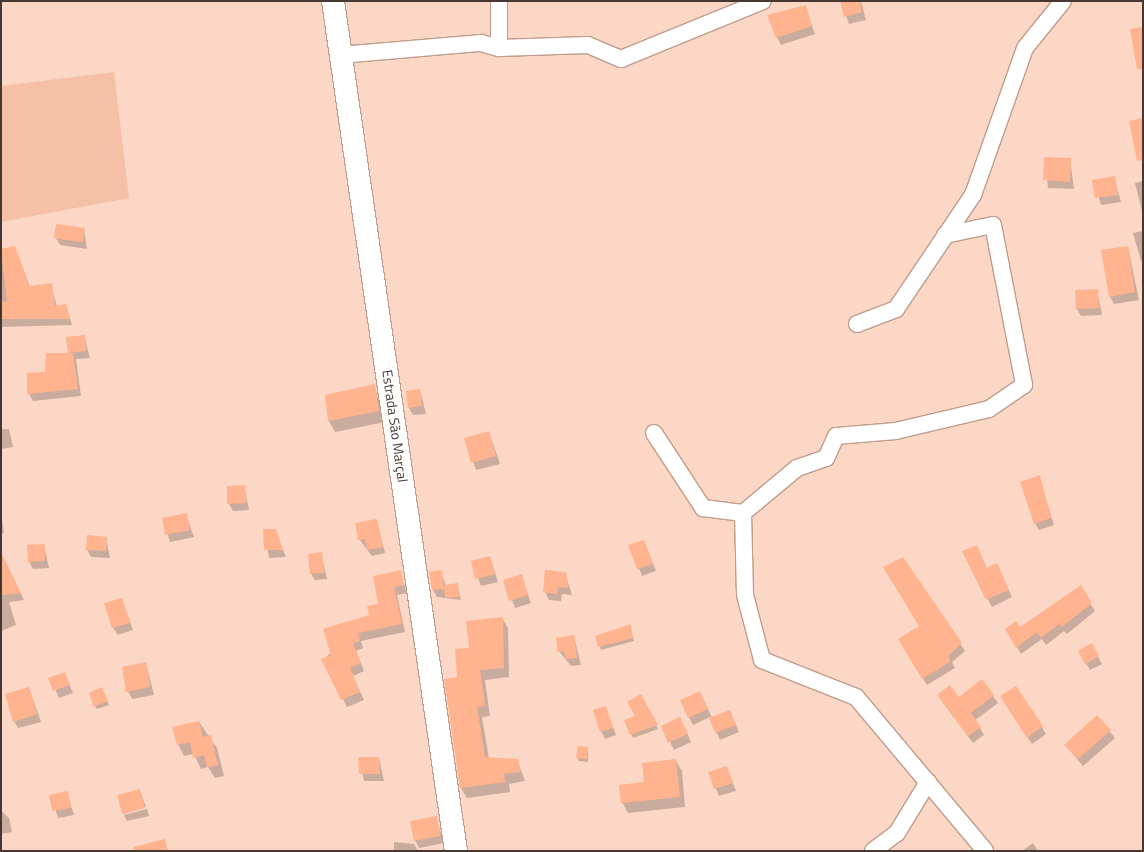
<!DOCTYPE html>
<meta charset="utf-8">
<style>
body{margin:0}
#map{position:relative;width:1144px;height:852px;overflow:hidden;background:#fcd7c5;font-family:"Titillium Web",sans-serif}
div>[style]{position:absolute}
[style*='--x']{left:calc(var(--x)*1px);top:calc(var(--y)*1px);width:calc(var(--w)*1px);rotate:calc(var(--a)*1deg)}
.green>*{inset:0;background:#f5c0a6}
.shadow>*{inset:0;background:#0003}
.building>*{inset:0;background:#ffb38e}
.roads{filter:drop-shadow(1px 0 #bf9c8b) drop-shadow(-1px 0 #bf9c8b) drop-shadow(0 1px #bf9c8b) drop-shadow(0 -1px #bf9c8b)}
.street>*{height:16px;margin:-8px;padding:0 8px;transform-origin:8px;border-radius:8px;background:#fff}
.secondary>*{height:22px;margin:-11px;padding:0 11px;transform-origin:11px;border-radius:11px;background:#fff}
span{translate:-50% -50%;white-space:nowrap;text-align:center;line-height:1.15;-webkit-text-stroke:4px #fff;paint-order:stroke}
.street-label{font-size:14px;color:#463730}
.frame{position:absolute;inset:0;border:2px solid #463730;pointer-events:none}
</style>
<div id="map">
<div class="green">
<div style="clip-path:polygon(114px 72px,129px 198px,1px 222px,1px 86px)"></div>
</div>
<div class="shadow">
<div style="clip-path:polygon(841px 1px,861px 1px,866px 20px,849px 24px)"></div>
<div style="clip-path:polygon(805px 7px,815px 34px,781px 45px,777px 37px)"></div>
<div style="clip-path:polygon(1045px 158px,1070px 159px,1074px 189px,1048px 188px)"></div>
<div style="clip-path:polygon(1114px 177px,1121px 202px,1101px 205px,1094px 181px)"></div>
<div style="clip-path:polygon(1143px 181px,1143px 215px,1135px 183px)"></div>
<div style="clip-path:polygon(84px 229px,87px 249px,60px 245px,56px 238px)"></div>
<div style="clip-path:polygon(1143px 231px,1143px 261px,1141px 261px,1133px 233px)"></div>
<div style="clip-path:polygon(15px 247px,30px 287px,51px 284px,57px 307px,66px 305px,72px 325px,1px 327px,1px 250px)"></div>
<div style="clip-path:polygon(1128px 247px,1139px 300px,1114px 304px,1110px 297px)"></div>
<div style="clip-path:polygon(1097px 290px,1102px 315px,1081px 316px,1077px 309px)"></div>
<div style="clip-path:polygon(84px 336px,90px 358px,76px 359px,81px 396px,33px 401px,29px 394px)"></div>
<div style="clip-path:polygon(374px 385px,385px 422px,335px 432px,329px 421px,326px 396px)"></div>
<div style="clip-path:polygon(420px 390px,426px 414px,413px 415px,409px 408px)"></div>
<div style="clip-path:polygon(1px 429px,9px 429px,13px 447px,1px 449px)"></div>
<div style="clip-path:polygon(489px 432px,500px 464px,476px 470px,466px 439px)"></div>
<div style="clip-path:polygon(1039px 477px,1054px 525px,1039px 530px,1035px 523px)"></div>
<div style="clip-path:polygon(244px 486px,249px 510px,233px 511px,229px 504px)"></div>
<div style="clip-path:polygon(1px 513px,4px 533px,1px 533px)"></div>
<div style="clip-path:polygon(186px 515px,194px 537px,170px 542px,163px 519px)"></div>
<div style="clip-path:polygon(377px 521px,385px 553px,372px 556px,359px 539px)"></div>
<div style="clip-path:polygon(264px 530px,275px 530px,286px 557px,269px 558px)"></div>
<div style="clip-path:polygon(106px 538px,110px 558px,91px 557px,87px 549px)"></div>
<div style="clip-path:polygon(644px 541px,656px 571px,642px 576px,630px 546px)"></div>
<div style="clip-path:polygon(44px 545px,49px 568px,33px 569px,29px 561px)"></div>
<div style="clip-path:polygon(977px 546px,987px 569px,1000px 572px,1012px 597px,992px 607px,963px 552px)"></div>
<div style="clip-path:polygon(1px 553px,24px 600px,9px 602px,16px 625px,1px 631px)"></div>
<div style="clip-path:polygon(321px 554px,327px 579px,315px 580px,311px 574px)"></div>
<div style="clip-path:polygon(490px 557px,498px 582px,481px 586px,472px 562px)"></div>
<div style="clip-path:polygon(903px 559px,965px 651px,952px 662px,955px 668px,927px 685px,900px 640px,920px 627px)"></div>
<div style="clip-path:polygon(400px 572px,407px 593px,397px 595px,405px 632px,361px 641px,363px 648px,356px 651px,364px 671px,353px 676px,364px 700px,347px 707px,323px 660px,371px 616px)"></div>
<div style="clip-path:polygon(441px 572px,446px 586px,457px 585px,461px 600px,437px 597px,433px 590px)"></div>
<div style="clip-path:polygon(565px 573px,572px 595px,562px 594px,561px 601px,549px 600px,545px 592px)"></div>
<div style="clip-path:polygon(521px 576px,531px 603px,515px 608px,505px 581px)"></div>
<div style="clip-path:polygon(1080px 587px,1095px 611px,1067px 634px,1064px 631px,1046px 645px,1042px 639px,1021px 654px,1007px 630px,1020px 629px)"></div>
<div style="clip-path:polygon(122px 599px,133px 630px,118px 635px,113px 628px)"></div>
<div style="clip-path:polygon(502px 618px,508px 628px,509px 677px,485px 680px,490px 716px,482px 717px,489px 759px,517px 760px,525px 781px,509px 784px,510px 792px,467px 798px,461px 788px,446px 680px,459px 678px,470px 649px)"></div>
<div style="clip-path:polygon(630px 626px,634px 641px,601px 650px,600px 647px)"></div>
<div style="clip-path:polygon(574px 637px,581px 665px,571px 666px,559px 651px)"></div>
<div style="clip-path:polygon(1091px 644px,1102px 664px,1090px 670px,1079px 651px)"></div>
<div style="clip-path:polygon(146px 664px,154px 695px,132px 699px,128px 691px)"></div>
<div style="clip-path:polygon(64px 673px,73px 693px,59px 698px,50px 678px)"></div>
<div style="clip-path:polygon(982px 681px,998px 703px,975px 720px,984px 735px,973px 743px,938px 696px,958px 699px)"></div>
<div style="clip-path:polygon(29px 688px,41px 722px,18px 728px,14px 721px)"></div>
<div style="clip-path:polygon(103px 692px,109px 705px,97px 709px,95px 706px)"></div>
<div style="clip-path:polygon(641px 695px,658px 729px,633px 738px,631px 734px)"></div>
<div style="clip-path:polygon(704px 700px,712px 718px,730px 711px,739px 732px,720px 740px,710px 717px,693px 725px,681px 701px)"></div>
<div style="clip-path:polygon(1005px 704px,1042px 727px,1046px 734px,1032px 744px)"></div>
<div style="clip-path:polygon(606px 709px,616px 735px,605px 739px,601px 731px)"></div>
<div style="clip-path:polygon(1097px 716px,1115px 738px,1083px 766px,1066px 746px)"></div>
<div style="clip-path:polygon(199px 722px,217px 748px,224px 776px,215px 778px,208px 767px,201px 769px,194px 754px,184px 756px,178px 744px)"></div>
<div style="clip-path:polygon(662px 726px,684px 726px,691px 742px,674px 750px)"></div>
<div style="clip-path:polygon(588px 748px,588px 762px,579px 761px,577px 757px)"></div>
<div style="clip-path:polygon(379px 758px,384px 781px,364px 781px,360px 759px)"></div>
<div style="clip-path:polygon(676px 761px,682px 771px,685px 807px,628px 813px,622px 802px)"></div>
<div style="clip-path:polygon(727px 768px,736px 791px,719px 796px,710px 773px)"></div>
<div style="clip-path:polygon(140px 790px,146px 807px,123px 814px,118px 796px)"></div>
<div style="clip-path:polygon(67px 793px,74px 815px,58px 818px,51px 796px)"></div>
<div style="clip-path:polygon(147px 809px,149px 816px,127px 821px,124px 815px)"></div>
<div style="clip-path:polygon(1px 811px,9px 818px,12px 832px,1px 834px)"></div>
<div style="clip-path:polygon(436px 818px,444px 843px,419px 848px,415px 840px)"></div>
<div style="clip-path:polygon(394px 842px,414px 844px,418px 851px,394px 851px)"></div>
<div style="clip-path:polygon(1033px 843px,1038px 851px,1022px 851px)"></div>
</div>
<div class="building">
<div style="clip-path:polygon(840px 1px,860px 1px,862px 12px,844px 17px)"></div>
<div style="clip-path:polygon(806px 5px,812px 26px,776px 38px,767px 15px)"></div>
<div style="clip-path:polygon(1143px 27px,1143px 69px,1137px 69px,1130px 29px)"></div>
<div style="clip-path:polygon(1143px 118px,1143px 160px,1137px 161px,1129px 121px)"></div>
<div style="clip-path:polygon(1044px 157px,1071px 158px,1070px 182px,1043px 180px)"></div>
<div style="clip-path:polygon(1115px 176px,1118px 195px,1095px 198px,1092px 180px)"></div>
<div style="clip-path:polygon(56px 224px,85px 228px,83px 242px,54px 238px)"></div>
<div style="clip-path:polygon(15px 246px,29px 286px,52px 283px,55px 306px,66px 304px,70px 319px,1px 319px,1px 301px,7px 302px,1px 249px)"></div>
<div style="clip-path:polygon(1128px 246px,1135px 292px,1109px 297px,1101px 250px)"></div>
<div style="clip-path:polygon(1098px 289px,1099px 308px,1076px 309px,1075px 290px)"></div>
<div style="clip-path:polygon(85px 335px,86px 351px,68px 353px,66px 337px)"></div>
<div style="clip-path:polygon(46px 353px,73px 353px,78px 389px,27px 394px,27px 373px,45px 372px)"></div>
<div style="clip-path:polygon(375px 384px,379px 411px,328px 421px,325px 395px)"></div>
<div style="clip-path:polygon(420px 389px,422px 406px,408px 408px,406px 391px)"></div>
<div style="clip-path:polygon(489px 431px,496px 456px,471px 463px,464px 438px)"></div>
<div style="clip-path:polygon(1040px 475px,1051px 518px,1034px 524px,1020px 482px)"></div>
<div style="clip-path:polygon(245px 485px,246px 503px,227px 504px,227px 486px)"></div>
<div style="clip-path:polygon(187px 513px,190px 530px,165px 535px,162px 518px)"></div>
<div style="clip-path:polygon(377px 519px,383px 547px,367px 550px,365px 539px,358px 540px,355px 523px)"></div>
<div style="clip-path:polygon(263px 529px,276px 529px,283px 550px,264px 550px)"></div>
<div style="clip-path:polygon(87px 535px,107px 537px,106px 551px,86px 550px)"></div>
<div style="clip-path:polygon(644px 540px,653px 564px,637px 569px,628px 545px)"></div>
<div style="clip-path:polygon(45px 544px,45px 561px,28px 562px,27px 545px)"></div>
<div style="clip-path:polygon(977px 545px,986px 568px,997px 563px,1009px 590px,986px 600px,962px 551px)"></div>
<div style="clip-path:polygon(1px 552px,21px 593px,1px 595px)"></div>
<div style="clip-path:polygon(322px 552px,324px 573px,310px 574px,308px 554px)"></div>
<div style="clip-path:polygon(490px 556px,495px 574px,475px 579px,471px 561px)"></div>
<div style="clip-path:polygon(903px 557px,962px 643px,949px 655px,950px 662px,922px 679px,898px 639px,919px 626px,883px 567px)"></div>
<div style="clip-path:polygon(401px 570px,404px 585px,394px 587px,402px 624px,358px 633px,360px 641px,353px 643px,361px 663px,350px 668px,360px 692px,341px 700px,321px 659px,331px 655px,323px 629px,369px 615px,367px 606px,378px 604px,373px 576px)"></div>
<div style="clip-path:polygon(442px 570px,444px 589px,432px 590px,429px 572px)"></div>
<div style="clip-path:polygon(545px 570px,566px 572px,568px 588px,558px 587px,557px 594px,543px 592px)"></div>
<div style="clip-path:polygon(522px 574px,528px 595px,509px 601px,503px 580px)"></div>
<div style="clip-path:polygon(458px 583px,459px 597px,445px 598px,444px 585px)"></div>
<div style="clip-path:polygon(1081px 585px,1092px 603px,1062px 627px,1059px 624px,1041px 638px,1037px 632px,1016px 648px,1005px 629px,1016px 621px,1020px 627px)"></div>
<div style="clip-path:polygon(122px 598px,130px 623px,112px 628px,104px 603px)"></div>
<div style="clip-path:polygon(503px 617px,504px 668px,480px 670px,485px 706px,477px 707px,485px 757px,518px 759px,520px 772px,504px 774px,505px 782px,460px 788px,444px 679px,457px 677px,455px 649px,469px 648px,466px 621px)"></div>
<div style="clip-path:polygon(631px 624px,633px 638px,598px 647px,595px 636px)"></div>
<div style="clip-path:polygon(574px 635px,577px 658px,566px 659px,564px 651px,558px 652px,556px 638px)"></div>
<div style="clip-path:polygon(1092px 643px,1099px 656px,1085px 664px,1078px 651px)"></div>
<div style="clip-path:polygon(146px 662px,150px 687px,126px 692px,122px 667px)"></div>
<div style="clip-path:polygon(65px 672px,70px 685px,53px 691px,48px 678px)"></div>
<div style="clip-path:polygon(982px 679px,994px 695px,971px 713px,981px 727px,968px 736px,937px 695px,950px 685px,959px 697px)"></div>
<div style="clip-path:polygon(1016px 686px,1043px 726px,1027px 738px,1000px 696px)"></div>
<div style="clip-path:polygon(29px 687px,37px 714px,13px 722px,5px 694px)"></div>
<div style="clip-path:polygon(102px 687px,108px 701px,94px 707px,89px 693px)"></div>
<div style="clip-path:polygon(700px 691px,708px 709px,688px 718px,680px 700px)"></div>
<div style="clip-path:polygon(641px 694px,658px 725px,630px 735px,624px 720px,635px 716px,627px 702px)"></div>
<div style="clip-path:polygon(606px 706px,613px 728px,600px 732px,593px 710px)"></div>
<div style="clip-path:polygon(730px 710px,736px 725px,715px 733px,709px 718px)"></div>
<div style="clip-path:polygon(1097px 715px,1111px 730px,1078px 759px,1064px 745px)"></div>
<div style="clip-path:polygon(680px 717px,688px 734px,668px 743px,661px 726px)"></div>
<div style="clip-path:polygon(199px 721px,203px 737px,211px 735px,218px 765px,207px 767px,204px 755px,193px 758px,190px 742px,177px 745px,172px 727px)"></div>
<div style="clip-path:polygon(578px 746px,588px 747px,587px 759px,576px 758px)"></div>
<div style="clip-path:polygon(358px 757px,379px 757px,380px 774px,359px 774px)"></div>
<div style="clip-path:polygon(676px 759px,680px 797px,621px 803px,619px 785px,644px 782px,642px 763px)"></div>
<div style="clip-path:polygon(727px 766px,733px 783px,714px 789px,708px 772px)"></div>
<div style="clip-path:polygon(140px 789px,145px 808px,122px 814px,117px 795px)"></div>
<div style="clip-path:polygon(68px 791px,71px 808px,52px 811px,49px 795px)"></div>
<div style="clip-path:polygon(437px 816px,440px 836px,414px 841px,410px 821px)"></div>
<div style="clip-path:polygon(165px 839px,168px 851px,134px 851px,134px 847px)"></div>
</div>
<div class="roads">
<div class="street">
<div style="--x:499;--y:1;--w:47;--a:90"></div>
<div style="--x:340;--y:55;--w:142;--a:-4.9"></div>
<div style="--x:481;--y:43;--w:19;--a:16"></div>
<div style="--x:499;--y:48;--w:89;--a:-1.9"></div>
<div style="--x:588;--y:45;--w:36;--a:23"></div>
<div style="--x:621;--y:59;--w:153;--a:-22.2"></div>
<div style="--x:945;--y:235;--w:49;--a:-11.8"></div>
<div style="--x:993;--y:225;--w:163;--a:79"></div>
<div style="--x:1024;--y:385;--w:42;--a:145.6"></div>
<div style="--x:989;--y:409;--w:96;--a:166.7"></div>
<div style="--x:896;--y:431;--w:60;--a:175.2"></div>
<div style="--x:836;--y:436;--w:24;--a:114"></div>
<div style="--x:826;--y:458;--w:31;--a:161"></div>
<div style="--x:797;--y:468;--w:70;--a:140.2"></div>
<div style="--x:743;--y:513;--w:82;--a:88.6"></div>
<div style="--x:745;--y:595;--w:67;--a:75.3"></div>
<div style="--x:762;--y:660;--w:101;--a:21.5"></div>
<div style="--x:856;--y:697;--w:201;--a:50"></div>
<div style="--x:857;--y:324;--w:42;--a:-21"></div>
<div style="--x:896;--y:309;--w:138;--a:-56"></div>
<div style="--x:973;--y:195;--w:156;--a:-70.5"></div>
<div style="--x:1025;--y:48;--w:60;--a:-51"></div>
<div style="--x:654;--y:433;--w:90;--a:56.8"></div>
<div style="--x:703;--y:508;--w:40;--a:7.1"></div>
<div style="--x:873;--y:851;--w:30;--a:-37"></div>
<div style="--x:897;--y:833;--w:60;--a:-58.7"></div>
</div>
<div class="secondary">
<div style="--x:333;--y:1;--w:859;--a:81.77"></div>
</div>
</div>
<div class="street-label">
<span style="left:395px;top:426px;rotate:82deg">Estrada São Marçal</span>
</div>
<div class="frame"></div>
</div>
